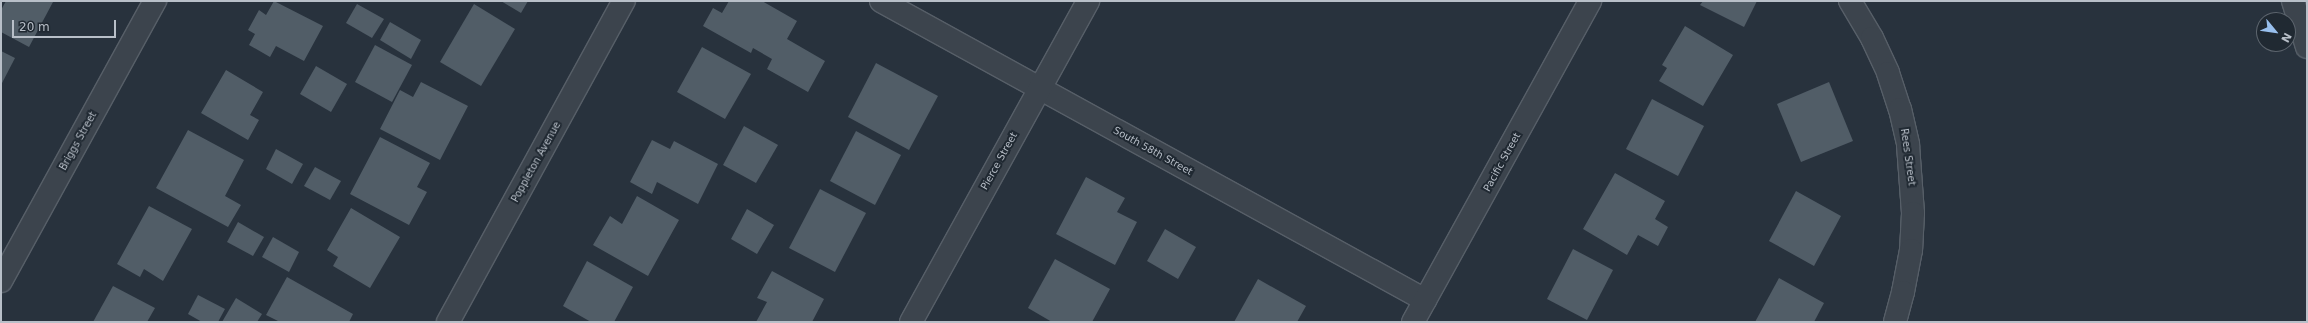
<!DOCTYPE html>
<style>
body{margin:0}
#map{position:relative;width:2308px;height:323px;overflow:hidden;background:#28323d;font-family:"DejaVu Sans",sans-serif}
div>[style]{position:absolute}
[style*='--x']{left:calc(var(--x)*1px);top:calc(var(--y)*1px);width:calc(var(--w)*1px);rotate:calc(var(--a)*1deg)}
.building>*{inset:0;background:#515d67}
.roads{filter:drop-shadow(1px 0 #575f68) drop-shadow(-1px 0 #575f68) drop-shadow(0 1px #575f68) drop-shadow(0 -1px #575f68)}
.minor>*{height:22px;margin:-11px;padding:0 11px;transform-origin:11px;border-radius:11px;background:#3c444d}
span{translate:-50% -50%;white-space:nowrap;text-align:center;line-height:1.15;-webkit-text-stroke:4px #202932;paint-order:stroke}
.street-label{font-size:10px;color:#b8bfc8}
.frame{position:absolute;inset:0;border:2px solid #b8bfc8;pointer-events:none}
.north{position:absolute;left:2256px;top:12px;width:40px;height:40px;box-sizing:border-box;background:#202932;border:1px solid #5d656e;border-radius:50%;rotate:119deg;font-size:11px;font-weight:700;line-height:16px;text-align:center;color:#b8bfc8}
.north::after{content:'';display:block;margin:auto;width:14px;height:18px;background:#98bfed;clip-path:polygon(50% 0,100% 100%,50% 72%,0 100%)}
.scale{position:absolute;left:12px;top:20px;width:104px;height:18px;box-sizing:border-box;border:2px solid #b8bfc8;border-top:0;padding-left:5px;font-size:12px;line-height:14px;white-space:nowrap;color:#b8bfc8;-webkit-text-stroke:3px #202932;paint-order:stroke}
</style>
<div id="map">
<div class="building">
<div style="clip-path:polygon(6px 1px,53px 2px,29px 47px,1px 32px,1px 10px)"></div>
<div style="clip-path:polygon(274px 1px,323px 26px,304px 61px,276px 46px,270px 57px,249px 45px,255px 34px,248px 30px,259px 10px,266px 15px)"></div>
<div style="clip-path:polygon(501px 1px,528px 1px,521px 13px)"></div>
<div style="clip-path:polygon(729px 1px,762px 1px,797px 21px,787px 39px,825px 61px,808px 92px,767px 69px,772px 59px,753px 48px,751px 53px,703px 26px,713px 8px,722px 13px)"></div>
<div style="clip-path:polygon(1703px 1px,1757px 1px,1744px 27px,1700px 5px)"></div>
<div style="clip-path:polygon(357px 4px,384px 19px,372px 38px,346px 23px)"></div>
<div style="clip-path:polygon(474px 4px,515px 29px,481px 86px,440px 62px)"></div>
<div style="clip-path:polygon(390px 22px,421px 40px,411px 59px,380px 40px)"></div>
<div style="clip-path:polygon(1685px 26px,1733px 55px,1703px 106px,1659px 81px,1667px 68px,1662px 65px)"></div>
<div style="clip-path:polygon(375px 45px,412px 65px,392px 102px,355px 82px)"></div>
<div style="clip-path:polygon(702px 47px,751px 74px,725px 119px,677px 92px)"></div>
<div style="clip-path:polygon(1px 51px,15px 58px,1px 85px)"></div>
<div style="clip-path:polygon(876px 63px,938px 96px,909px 150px,848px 117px)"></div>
<div style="clip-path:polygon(316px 66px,347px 84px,331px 112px,300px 94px)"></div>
<div style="clip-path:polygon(226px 70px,263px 92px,250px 115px,259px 120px,248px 140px,201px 113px)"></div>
<div style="clip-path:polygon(421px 82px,468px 106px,440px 160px,380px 129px,400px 90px,413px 97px)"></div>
<div style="clip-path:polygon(1829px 82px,1853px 141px,1801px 162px,1777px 104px)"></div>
<div style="clip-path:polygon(1652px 99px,1704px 126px,1678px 176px,1626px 149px)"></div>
<div style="clip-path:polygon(744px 126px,778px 145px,756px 183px,723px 165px)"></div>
<div style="clip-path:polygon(188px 130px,244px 160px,225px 196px,241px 205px,228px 227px,156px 188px)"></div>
<div style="clip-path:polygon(856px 131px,901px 155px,875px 205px,830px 181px)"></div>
<div style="clip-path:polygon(380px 137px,430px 163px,417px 187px,427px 192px,409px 225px,350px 194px)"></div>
<div style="clip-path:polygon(652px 140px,670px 149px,674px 141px,718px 164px,698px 204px,657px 182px,652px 194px,630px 182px)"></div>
<div style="clip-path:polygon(276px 149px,303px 164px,292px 184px,266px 169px)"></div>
<div style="clip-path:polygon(315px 167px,341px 181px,330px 200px,304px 186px)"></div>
<div style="clip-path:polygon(1615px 173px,1665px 201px,1655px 219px,1668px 227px,1658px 246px,1638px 235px,1627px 255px,1583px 229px)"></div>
<div style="clip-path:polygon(1086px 177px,1125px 198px,1117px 212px,1137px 222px,1115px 265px,1056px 234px)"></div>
<div style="clip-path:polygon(820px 189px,866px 213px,835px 272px,789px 248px)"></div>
<div style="clip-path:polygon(1796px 191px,1841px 216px,1814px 266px,1769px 241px)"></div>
<div style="clip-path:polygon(637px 196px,679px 220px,648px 276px,593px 245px,610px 216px,622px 224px)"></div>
<div style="clip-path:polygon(149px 206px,192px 229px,163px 281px,144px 269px,140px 277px,117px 264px)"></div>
<div style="clip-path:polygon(351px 208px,400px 237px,370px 288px,333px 266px,338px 257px,327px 250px)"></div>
<div style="clip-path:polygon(747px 209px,774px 225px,757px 254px,731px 239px)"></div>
<div style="clip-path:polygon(238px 222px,264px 237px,253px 256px,227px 242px)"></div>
<div style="clip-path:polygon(1165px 229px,1196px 247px,1178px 279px,1147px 261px)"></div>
<div style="clip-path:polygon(273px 237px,299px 252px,289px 272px,262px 257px)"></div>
<div style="clip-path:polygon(1573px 249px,1613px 270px,1587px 320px,1547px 299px)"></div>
<div style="clip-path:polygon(1055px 259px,1110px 289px,1092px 322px,1052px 322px,1028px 308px)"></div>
<div style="clip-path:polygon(587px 261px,633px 287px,614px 322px,591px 322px,563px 306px)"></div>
<div style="clip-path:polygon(772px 271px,824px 299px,812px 322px,756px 322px,767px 302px,757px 298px)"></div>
<div style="clip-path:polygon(287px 277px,353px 314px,349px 322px,280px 322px,266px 315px)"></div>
<div style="clip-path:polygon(1779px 278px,1824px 303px,1814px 322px,1755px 322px)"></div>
<div style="clip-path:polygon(1258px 279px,1306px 306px,1297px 322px,1234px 322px)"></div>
<div style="clip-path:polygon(113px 286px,155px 308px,147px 322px,93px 322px)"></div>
<div style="clip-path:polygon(198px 295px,225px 309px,218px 322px,202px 322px,188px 314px)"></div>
<div style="clip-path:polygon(236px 298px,262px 314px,257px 322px,222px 322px)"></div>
</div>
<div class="roads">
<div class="minor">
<div style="--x:881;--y:1;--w:621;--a:28.79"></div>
<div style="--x:1850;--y:1;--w:43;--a:59.3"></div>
<div style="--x:1872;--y:38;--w:38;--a:65"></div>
<div style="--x:1888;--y:73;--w:38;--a:72"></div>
<div style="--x:1900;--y:109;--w:37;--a:77"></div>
<div style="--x:1908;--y:145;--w:68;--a:85.8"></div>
<div style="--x:1913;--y:213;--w:37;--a:93"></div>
<div style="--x:1911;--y:250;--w:43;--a:100.8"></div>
<div style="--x:1903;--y:292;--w:31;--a:105"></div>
<div style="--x:2293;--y:1;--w:48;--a:73.1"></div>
<div style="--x:1;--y:281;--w:320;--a:-61.2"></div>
<div style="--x:448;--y:322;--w:366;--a:-61.3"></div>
<div style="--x:911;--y:322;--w:367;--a:-61.1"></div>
<div style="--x:1413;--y:322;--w:367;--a:-61.1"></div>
</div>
</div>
<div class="street-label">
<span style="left:78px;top:141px;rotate:-61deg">Briggs Street</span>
<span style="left:1153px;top:151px;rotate:29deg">South 58th Street</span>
<span style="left:1908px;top:157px;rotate:82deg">Rees Street</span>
<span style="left:999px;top:161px;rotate:-61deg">Pierce Street</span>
<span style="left:536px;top:162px;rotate:-61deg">Poppleton Avenue</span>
<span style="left:1502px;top:162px;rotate:-61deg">Pacific Street</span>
</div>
<div class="frame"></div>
<div class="north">N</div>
<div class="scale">20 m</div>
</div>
